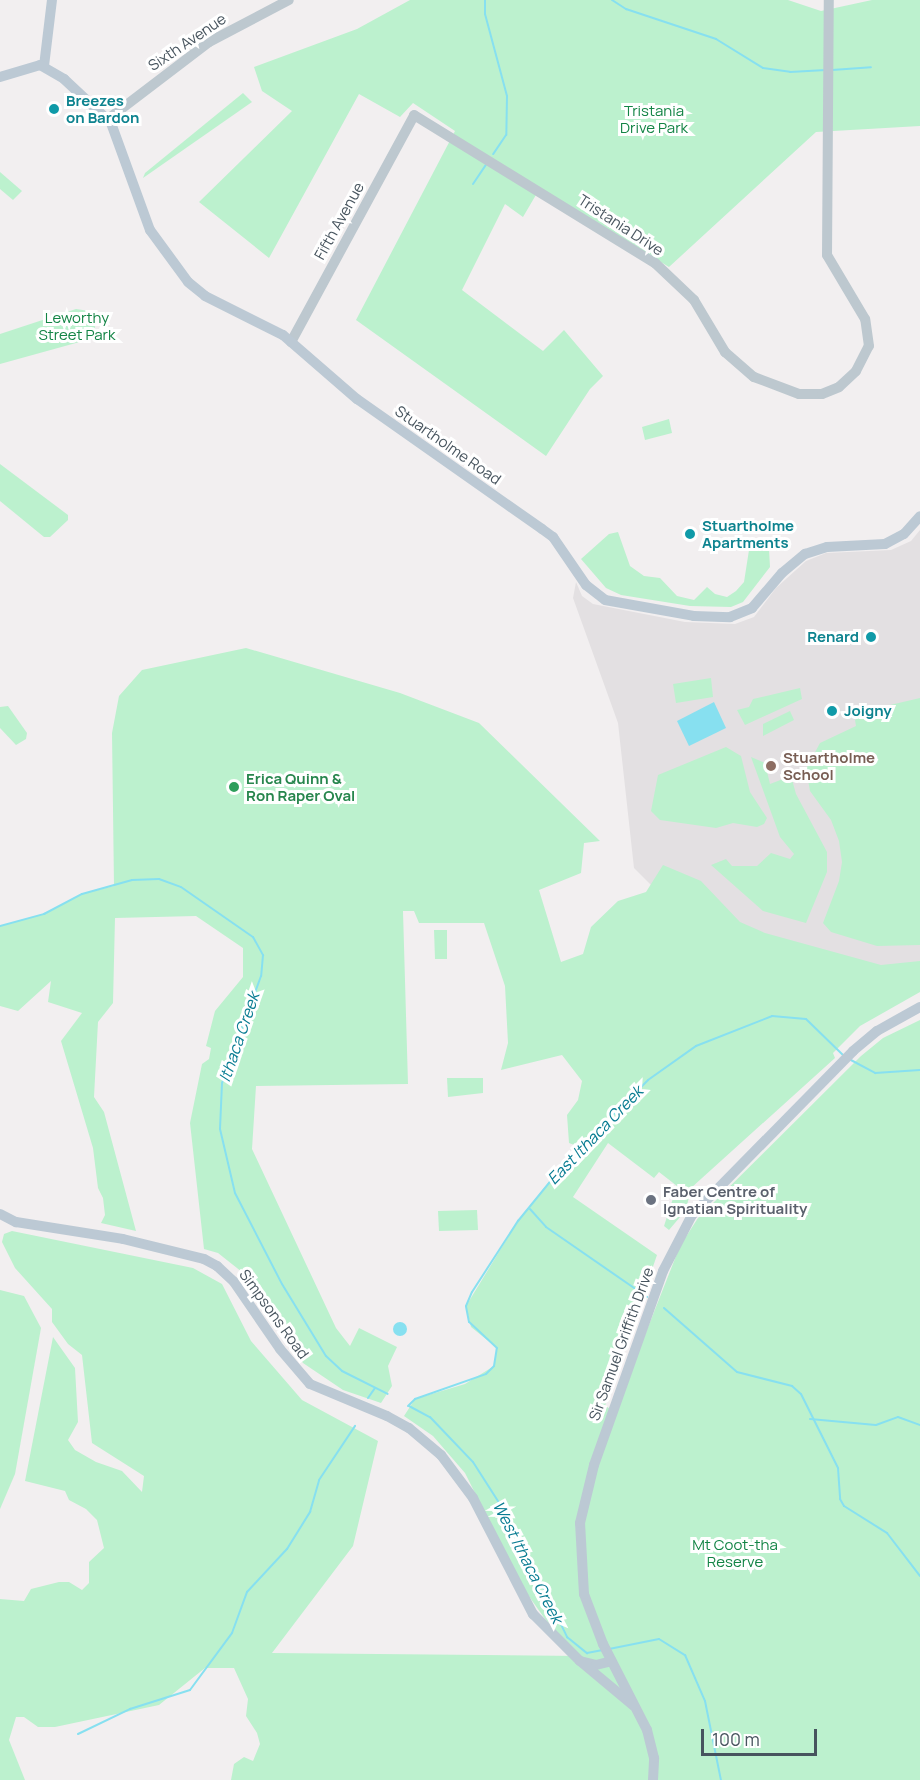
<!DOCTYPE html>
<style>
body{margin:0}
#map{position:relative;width:920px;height:1780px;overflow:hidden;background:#f2eff0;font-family:Manrope,sans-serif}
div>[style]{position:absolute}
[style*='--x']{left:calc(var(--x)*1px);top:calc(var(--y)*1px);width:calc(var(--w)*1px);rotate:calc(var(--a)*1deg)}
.education>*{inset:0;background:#e3e0e2}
.green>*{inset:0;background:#bcf1ce}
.water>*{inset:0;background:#87e0f0}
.round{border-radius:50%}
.stream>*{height:2px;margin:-1px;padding:0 1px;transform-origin:1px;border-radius:1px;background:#87e0f0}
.tertiary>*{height:10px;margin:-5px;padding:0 5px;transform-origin:5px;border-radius:5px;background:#bdc8cf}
.secondary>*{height:10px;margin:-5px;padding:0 5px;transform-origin:5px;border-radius:5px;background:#bcc9d4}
.dots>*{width:16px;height:16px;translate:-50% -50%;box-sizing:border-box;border:3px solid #fff;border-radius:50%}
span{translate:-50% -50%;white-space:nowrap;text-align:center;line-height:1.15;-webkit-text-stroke:6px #fff;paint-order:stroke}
.street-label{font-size:15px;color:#47545e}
.culture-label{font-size:15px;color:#0d838f;font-weight:700}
.left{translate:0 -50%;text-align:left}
.right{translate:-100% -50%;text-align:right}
.park-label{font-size:15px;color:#138445}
.education-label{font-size:15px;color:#785e54;font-weight:700}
.leisure-label{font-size:15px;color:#27864d;font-weight:700}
.worship-label{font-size:15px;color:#5b616d;font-weight:700}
.water-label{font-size:16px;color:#087c92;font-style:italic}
.scale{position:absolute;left:701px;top:1729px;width:116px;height:27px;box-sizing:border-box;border:3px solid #47545e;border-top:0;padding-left:8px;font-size:18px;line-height:21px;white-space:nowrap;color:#47545e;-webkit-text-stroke:4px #fff;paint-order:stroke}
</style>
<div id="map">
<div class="education">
<div style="clip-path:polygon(920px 530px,920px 987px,844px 1030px,658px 892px,634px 868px,618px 723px,573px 598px,576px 582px,582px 596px,593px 604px,685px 622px,735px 624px,754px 617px,776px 588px,806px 561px,826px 553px,891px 550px,911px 541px)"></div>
</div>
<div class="green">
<div style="clip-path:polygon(410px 0,788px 0,821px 11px,872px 0,920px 0,920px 126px,816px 132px,669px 267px,540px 188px,523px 217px,505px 204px,462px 290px,543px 351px,564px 330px,603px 376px,590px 389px,546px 456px,356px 320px,455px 131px,413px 103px,400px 117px,359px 94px,269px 258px,199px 202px,292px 111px,262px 91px,254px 67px,357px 29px)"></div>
<div style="clip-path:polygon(243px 93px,252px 102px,143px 178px,145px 173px)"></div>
<div style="clip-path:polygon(0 172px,22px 191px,13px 200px,0 189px)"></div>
<div style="clip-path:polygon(76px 309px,96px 312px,94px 338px,0 364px,0 334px)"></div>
<div style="clip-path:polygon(669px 419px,672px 433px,645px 440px,642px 427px)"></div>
<div style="clip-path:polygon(0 464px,68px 515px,68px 520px,50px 537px,44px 537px,0 501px)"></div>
<div style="clip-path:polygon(618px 532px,630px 566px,644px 576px,660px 578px,677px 596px,694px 600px,707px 587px,715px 594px,727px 597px,736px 591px,744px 582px,749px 550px,756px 545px,769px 549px,770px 567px,743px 602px,731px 607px,690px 606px,621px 595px,606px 588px,581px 559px,609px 534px)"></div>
<div style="clip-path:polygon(246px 648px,400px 693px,479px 723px,600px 841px,584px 843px,581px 873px,539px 890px,561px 962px,583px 954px,591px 927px,618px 901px,646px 892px,663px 865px,701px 881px,740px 922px,765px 933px,881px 965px,920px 961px,920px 992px,860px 1026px,833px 1053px,835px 1058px,691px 1188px,686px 1210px,669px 1230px,664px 1226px,677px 1186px,659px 1172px,654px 1178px,608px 1143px,573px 1197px,657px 1255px,605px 1406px,615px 1411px,680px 1246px,698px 1218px,861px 1056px,883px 1038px,920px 1020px,920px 1780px,231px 1780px,234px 1764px,244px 1757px,253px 1761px,260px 1744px,257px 1733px,246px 1716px,248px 1699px,234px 1668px,205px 1668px,159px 1705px,55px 1727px,38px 1727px,24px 1717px,16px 1717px,9px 1740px,25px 1780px,0 1780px,0 1599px,24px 1601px,31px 1589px,59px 1582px,69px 1582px,82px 1590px,89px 1583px,89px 1562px,104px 1548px,97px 1520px,86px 1509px,69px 1500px,65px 1491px,25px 1481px,53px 1337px,75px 1368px,78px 1422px,68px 1440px,75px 1450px,96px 1462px,122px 1471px,142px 1492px,144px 1476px,92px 1443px,82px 1355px,68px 1344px,52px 1322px,52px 1309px,15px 1268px,2px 1242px,4px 1234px,12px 1231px,193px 1268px,222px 1284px,251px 1341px,302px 1400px,378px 1441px,353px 1546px,272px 1653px,580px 1656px,545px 1619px,521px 1585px,465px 1473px,433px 1436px,404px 1416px,415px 1399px,465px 1384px,494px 1366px,497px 1348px,471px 1327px,466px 1306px,518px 1221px,577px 1146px,569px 1143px,567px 1115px,578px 1100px,582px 1081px,562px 1055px,501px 1070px,508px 1043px,505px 986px,484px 923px,419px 923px,414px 911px,403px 911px,408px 1084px,256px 1086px,252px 1149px,336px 1328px,350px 1346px,359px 1328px,397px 1347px,388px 1366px,392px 1386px,381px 1403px,343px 1390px,303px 1363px,242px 1272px,218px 1253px,204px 1249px,190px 1123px,202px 1064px,209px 1059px,211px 1048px,206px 1046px,215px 1011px,243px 977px,243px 948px,196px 916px,115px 918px,113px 1003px,98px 1022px,94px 1097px,104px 1112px,136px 1231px,101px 1223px,105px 1215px,103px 1198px,98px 1188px,93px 1148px,61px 1041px,82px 1013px,48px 1002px,51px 981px,18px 1011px,0 1006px,0 926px,44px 914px,82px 894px,114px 886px,112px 733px,119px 696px,142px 670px)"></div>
<div style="clip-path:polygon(711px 678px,713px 697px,676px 703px,673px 684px)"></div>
<div style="clip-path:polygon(800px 688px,802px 699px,745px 725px,737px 710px,749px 707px,753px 699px)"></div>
<div style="clip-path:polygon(920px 698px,920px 945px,877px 946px,831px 932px,823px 923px,839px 881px,842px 862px,839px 841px,831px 820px,810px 791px,806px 769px,820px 743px,856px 726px,855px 720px,873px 709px)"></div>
<div style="clip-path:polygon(8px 706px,27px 733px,26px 739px,16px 745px,0 728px,0 707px)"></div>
<div style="clip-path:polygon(790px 711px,794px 720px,763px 736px,763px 724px)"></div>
<div style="clip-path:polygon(726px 747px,741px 756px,750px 792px,767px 818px,764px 824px,757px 827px,733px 823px,716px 828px,660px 820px,651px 811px,658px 775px)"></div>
<div style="clip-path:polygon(751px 757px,765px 763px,770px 784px,791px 776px,796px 794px,827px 852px,827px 872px,806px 923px,763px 911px,711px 865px,726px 859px,732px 866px,757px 866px,771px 853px,790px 859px,794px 854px,780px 837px)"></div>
<div style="clip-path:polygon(434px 930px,447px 930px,447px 959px,435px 959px)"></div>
<div style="clip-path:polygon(447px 1078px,483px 1078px,483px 1093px,448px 1097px)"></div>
<div style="clip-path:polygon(477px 1210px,478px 1230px,439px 1231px,438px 1211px)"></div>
<div style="clip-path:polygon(0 1290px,24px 1296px,41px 1328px,15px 1474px,0 1509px)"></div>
</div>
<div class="water">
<div style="clip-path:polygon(714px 702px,726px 728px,689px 746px,677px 721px)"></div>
<div class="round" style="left:393px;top:1322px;width:14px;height:14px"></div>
</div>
<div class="stream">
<div style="--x:485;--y:0;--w:14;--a:90"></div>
<div style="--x:485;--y:14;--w:85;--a:75"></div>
<div style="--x:507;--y:96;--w:39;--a:91"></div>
<div style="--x:506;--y:135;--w:23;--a:124"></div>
<div style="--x:612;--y:0;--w:17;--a:33"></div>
<div style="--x:626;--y:9;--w:95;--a:18.4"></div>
<div style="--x:716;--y:39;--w:55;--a:31.7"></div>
<div style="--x:763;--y:68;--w:27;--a:8"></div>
<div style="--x:790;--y:72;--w:36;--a:-3"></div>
<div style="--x:832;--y:70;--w:39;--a:-4"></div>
<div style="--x:473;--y:184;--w:23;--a:-56"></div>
<div style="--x:0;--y:926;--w:46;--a:-15.3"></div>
<div style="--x:44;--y:914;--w:43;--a:-27.8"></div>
<div style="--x:82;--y:894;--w:52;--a:-15.6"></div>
<div style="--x:132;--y:880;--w:27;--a:-2"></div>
<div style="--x:159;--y:879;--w:23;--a:20"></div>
<div style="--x:181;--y:887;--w:88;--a:34.8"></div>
<div style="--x:253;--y:937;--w:21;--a:61"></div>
<div style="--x:263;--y:955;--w:21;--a:95"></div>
<div style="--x:261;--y:976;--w:114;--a:110"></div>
<div style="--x:222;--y:1083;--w:46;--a:92.5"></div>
<div style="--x:220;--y:1129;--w:66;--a:76.8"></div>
<div style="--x:235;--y:1193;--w:102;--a:62.7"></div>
<div style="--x:282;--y:1284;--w:84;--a:58.6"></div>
<div style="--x:326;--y:1356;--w:22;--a:43"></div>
<div style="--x:342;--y:1371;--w:51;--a:26.6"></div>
<div style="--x:849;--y:1059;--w:30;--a:28"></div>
<div style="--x:875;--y:1073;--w:45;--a:-3.8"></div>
<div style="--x:530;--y:1209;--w:24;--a:48"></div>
<div style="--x:546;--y:1227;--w:123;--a:34.7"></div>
<div style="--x:664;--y:1308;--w:97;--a:41.2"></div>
<div style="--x:737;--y:1372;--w:57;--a:14.3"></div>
<div style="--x:792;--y:1386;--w:12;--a:42"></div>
<div style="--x:801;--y:1394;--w:83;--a:63.4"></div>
<div style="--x:838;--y:1468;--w:31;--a:86"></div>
<div style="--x:840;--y:1499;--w:8;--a:60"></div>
<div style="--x:844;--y:1506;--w:51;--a:32.1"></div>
<div style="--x:887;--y:1533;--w:54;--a:52.5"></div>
<div style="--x:368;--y:1398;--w:12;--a:-55"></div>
<div style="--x:408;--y:1406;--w:10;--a:-45"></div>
<div style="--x:415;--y:1399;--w:75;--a:-19.4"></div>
<div style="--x:486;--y:1374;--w:11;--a:-45"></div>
<div style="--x:494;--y:1366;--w:18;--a:-81"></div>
<div style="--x:497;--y:1348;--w:38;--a:-137"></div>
<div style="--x:469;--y:1322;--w:16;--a:-101"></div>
<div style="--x:466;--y:1306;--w:15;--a:-67"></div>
<div style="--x:472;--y:1292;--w:85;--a:-57.1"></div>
<div style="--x:518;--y:1221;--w:84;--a:-50.8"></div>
<div style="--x:571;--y:1156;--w:108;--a:-44.6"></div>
<div style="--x:648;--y:1080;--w:59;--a:-35.3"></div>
<div style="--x:696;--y:1046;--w:82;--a:-21.5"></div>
<div style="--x:772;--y:1016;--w:34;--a:5"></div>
<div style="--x:806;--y:1019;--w:53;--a:44.2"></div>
<div style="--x:409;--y:1406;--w:24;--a:28"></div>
<div style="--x:430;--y:1417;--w:62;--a:46.3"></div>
<div style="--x:473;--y:1462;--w:72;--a:57.4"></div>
<div style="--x:512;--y:1523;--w:127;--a:64.2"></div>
<div style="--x:567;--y:1637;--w:26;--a:39"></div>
<div style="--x:587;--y:1653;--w:16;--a:-11"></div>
<div style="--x:810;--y:1419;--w:66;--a:5.2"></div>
<div style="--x:876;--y:1425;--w:23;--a:-20"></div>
<div style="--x:898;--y:1417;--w:23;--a:20"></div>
<div style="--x:609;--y:1649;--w:51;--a:-11.3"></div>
<div style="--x:659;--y:1639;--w:31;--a:32"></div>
<div style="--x:685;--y:1655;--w:50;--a:66.5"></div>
<div style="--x:705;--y:1701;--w:81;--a:78.6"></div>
<div style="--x:78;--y:1734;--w:58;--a:-25.7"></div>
<div style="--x:130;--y:1709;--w:63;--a:-17.6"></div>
<div style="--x:190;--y:1690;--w:71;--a:-53.6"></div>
<div style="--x:232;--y:1633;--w:44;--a:-69.9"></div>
<div style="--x:247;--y:1592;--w:59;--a:-47.1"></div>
<div style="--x:287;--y:1549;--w:44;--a:-58.1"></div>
<div style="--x:310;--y:1512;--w:33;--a:-74"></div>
<div style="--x:319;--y:1480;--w:65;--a:-56.3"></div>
</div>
<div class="tertiary">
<div style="--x:108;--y:119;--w:127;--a:-37.3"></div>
<div style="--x:209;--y:42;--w:90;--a:-27.7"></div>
<div style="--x:291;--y:342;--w:258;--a:-61.5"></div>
<div style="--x:414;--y:115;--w:283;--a:31.6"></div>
<div style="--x:655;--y:263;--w:54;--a:43.5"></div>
<div style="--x:694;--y:300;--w:61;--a:59.2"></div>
<div style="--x:725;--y:352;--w:38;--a:41"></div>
<div style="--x:754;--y:377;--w:48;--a:20.7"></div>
<div style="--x:799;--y:394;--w:23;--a:0"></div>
<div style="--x:822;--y:394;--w:18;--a:-22"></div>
<div style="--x:839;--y:387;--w:23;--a:-43"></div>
<div style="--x:856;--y:371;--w:28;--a:-63"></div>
<div style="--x:869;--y:346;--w:27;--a:-98"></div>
<div style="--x:865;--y:319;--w:74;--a:-120.7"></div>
<div style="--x:827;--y:255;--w:255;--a:-89.6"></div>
</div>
<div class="secondary">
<div style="--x:44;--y:66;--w:66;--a:-83.1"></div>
<div style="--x:0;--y:77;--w:42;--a:-16.7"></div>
<div style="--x:40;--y:65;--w:28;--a:30"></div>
<div style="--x:64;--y:79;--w:64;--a:43.1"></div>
<div style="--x:111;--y:123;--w:114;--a:70"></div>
<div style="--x:150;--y:230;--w:64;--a:53.8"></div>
<div style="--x:188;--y:282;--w:22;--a:39"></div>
<div style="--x:205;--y:296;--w:87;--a:26.6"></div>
<div style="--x:283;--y:335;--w:98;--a:40.9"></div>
<div style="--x:357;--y:399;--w:226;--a:35.1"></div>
<div style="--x:542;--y:529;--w:14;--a:36"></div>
<div style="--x:553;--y:537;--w:58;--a:55.5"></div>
<div style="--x:586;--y:585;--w:24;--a:38"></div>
<div style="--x:605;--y:600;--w:90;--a:10.2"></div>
<div style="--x:694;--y:616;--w:36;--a:2"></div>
<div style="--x:730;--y:617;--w:24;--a:-22"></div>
<div style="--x:752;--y:608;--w:46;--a:-49.4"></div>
<div style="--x:782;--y:573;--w:30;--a:-40"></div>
<div style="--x:805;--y:554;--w:23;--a:-18"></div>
<div style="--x:827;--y:547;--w:58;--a:-3"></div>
<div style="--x:885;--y:544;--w:21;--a:-28"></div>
<div style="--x:904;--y:534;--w:24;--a:-48"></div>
<div style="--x:0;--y:1214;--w:18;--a:27"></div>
<div style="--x:16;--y:1222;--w:108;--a:9"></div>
<div style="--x:123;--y:1239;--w:83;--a:13.9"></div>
<div style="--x:204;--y:1259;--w:15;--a:28"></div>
<div style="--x:217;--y:1266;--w:23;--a:43"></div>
<div style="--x:234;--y:1282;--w:81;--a:55.5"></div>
<div style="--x:280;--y:1349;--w:46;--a:49.4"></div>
<div style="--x:310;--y:1384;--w:83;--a:22.6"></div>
<div style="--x:387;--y:1416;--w:25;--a:29"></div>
<div style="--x:409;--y:1428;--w:42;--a:40.2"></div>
<div style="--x:441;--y:1455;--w:54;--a:53.3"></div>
<div style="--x:473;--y:1498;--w:131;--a:62.7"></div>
<div style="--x:533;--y:1614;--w:66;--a:45"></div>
<div style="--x:580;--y:1661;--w:16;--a:14"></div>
<div style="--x:596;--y:1665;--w:16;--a:-14"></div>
<div style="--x:580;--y:1661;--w:70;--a:39.8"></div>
<div style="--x:653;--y:1780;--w:22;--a:-87"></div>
<div style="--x:654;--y:1758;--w:29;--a:-104"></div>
<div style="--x:647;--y:1730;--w:97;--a:-117.1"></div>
<div style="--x:603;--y:1644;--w:53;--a:-110.8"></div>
<div style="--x:584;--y:1594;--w:71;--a:-93.2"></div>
<div style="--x:580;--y:1523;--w:60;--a:-76.4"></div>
<div style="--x:594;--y:1465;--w:206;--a:-70.4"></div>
<div style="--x:663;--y:1271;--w:63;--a:-62.6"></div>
<div style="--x:692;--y:1215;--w:230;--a:-45.5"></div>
<div style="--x:853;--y:1051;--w:31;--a:-40"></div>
<div style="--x:877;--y:1031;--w:49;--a:-29.2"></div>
</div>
<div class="dots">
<div style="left:54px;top:109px;background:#0f9aa8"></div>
<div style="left:690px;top:534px;background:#0f9aa8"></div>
<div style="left:871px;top:637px;background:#0f9aa8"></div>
<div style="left:832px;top:711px;background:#0f9aa8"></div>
<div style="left:771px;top:766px;background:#8d6e63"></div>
<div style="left:234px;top:787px;background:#2e9e5b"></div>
<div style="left:651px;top:1200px;background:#6b7280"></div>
</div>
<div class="street-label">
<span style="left:187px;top:42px;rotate:-34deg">Sixth Avenue</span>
<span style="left:339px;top:221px;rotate:-61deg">Fifth Avenue</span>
<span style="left:621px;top:225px;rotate:33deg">Tristania Drive</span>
<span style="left:448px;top:445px;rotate:35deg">Stuartholme Road</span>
<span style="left:274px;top:1314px;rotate:54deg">Simpsons Road</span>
<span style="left:621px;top:1344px;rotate:-70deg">Sir Samuel Griffith Drive</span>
</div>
<div class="culture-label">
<span class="left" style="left:66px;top:109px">Breezes<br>on Bardon</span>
<span class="left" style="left:702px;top:534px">Stuartholme<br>Apartments</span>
<span class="right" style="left:859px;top:637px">Renard</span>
<span class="left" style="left:844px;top:711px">Joigny</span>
</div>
<div class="park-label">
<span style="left:654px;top:119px">Tristania<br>Drive Park</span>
<span style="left:77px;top:326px">Leworthy<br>Street Park</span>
<span style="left:735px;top:1553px">Mt Coot-tha<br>Reserve</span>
</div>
<div class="education-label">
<span class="left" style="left:783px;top:766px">Stuartholme<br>School</span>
</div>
<div class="leisure-label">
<span class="left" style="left:246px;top:787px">Erica Quinn &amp;<br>Ron Raper Oval</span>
</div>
<div class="worship-label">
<span class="left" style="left:663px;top:1200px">Faber Centre of<br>Ignatian Spirituality</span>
</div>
<div class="water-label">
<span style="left:239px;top:1037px;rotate:-71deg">Ithaca Creek</span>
<span style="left:595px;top:1135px;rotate:-46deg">East Ithaca Creek</span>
<span style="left:528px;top:1562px;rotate:63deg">West Ithaca Creek</span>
</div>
<div class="scale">100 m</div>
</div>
